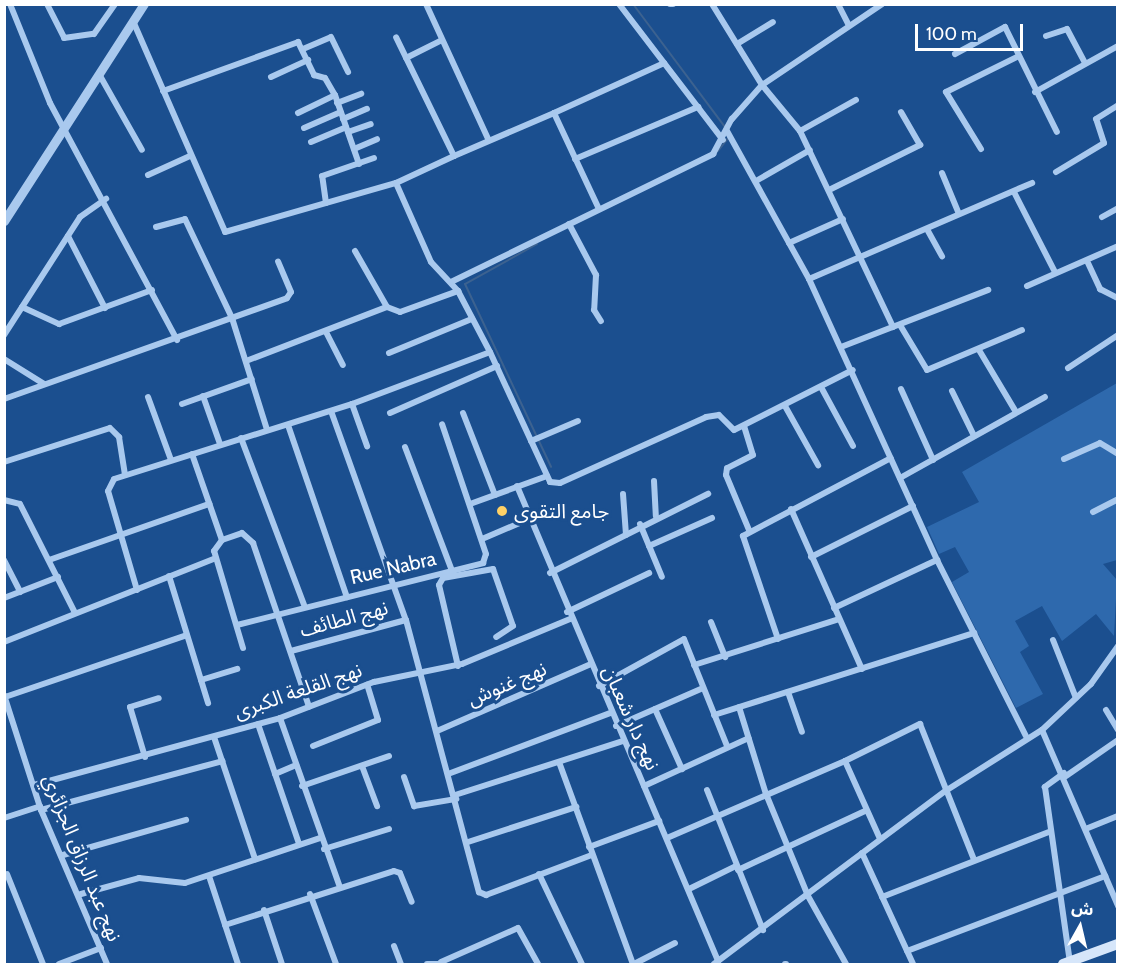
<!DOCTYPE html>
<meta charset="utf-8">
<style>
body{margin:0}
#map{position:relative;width:1122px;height:969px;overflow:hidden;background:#1b4f8f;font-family:Cabin,"Noto Sans Arabic",sans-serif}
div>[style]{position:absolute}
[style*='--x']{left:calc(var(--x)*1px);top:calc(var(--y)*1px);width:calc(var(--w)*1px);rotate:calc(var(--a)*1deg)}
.green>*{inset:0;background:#2e69ad}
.stream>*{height:2px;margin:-1px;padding:0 1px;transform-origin:1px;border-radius:1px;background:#3c6290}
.minor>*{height:6px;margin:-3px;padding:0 3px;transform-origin:3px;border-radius:3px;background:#a9c9ee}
.tertiary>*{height:9px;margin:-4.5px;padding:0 4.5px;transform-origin:4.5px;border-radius:4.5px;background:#a9c9ee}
.secondary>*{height:10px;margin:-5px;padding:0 5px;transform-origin:5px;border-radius:5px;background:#d6e6fa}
.dots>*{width:16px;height:16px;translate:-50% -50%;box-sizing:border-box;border:3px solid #1b4f8f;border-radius:50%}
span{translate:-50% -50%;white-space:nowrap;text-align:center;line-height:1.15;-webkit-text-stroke:6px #1b4f8f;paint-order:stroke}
.poi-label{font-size:20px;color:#fff}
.left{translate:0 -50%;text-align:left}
.street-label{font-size:20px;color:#fff}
.frame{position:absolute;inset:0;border:6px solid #fff;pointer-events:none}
.north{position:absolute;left:1050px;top:897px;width:60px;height:60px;-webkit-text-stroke:4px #1b4f8f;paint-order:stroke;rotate:8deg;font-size:16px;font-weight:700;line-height:24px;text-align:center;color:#fff}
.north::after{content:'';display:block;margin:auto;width:21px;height:27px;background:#fff;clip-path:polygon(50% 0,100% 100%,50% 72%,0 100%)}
.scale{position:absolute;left:915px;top:24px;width:108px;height:27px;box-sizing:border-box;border:3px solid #fff;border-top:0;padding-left:8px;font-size:18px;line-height:21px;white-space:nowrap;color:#fff;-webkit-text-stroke:4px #1b4f8f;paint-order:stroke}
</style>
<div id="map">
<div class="green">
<div style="clip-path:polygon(1117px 383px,1117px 560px,1103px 564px,1117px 580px,1114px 636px,1096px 614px,1062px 641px,1042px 606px,1015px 621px,1029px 646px,1020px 652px,1043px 694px,1016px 708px,952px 582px,969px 572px,955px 547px,939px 554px,927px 527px,979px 502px,962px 472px)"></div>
</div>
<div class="stream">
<div style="--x:633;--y:4;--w:154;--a:53.2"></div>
<div style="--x:718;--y:151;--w:16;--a:-52"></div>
<div style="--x:537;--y:244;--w:82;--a:150.9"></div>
<div style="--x:465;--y:284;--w:202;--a:64.8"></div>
</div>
<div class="minor">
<div style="--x:10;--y:4;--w:107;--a:68"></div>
<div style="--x:50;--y:103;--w:269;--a:61.8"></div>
<div style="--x:47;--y:4;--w:38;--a:63"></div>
<div style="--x:64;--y:38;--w:30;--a:-8"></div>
<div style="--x:94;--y:34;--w:37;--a:-55"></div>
<div style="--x:426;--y:4;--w:149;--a:65.3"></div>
<div style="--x:619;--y:4;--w:171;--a:52.6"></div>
<div style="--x:670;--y:4;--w:3;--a:0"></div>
<div style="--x:712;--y:4;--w:95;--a:58.3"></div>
<div style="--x:762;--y:85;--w:60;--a:50.4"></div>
<div style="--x:800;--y:131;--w:217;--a:64.6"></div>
<div style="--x:838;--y:4;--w:22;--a:63"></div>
<div style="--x:133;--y:21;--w:230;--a:66.4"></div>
<div style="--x:225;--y:232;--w:178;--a:-16"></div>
<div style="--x:396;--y:183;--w:86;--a:66.1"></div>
<div style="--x:431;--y:262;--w:40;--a:47"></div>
<div style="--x:458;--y:291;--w:69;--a:62.3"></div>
<div style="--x:490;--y:352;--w:143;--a:65.2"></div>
<div style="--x:550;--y:482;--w:10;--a:6"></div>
<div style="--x:560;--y:483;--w:160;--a:-24.3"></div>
<div style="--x:706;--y:417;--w:13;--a:-9"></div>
<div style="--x:719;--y:415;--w:21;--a:45"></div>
<div style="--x:734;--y:430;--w:133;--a:-26.8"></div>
<div style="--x:1046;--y:36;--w:22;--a:-18"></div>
<div style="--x:1067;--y:29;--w:38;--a:62"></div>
<div style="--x:737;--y:44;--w:42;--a:-31.4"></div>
<div style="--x:303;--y:49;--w:30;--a:-23"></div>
<div style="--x:331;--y:37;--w:39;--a:64"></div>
<div style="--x:955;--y:54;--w:57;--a:-28.4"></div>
<div style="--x:1005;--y:27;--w:117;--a:63.7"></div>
<div style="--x:406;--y:58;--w:40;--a:-26.6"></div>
<div style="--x:99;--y:74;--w:87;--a:60.5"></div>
<div style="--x:271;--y:77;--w:41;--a:-24.7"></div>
<div style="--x:163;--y:91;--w:144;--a:-19.9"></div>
<div style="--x:298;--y:42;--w:37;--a:64"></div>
<div style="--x:314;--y:75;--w:11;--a:15"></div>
<div style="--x:325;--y:78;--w:20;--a:60"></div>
<div style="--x:335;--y:95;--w:73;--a:70.8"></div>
<div style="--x:1035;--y:92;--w:95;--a:-29"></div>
<div style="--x:337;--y:103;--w:26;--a:-21"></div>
<div style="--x:298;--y:113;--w:41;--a:-25.9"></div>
<div style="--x:554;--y:113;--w:121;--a:-24.4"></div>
<div style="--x:343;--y:119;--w:26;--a:-23"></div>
<div style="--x:304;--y:128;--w:40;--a:-23.4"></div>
<div style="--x:727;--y:131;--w:169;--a:61"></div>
<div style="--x:809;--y:279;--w:309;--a:65.5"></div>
<div style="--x:937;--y:560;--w:197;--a:63.2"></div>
<div style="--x:800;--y:131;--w:64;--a:-29"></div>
<div style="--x:348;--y:132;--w:24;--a:-19"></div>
<div style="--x:311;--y:142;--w:38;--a:-23"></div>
<div style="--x:354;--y:149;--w:25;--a:-23"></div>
<div style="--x:981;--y:149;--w:67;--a:-121.6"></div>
<div style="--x:946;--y:92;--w:81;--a:-26.3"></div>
<div style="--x:454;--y:156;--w:109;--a:-23.3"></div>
<div style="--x:554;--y:113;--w:106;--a:64.9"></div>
<div style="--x:575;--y:159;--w:134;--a:-22.9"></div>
<div style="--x:1056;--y:172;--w:56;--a:-31.1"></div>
<div style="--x:1104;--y:143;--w:25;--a:-108"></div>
<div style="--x:1096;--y:119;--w:26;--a:-32"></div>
<div style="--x:942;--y:173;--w:44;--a:67.5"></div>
<div style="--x:148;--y:175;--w:46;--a:-24.3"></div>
<div style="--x:756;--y:181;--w:62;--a:-29.9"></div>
<div style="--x:396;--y:183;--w:64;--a:-25"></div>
<div style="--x:454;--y:156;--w:132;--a:-116"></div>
<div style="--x:829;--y:190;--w:102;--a:-26.3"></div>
<div style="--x:920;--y:145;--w:38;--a:-120"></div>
<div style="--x:1014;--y:192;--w:90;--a:62.9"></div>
<div style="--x:326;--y:203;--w:27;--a:-98"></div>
<div style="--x:322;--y:176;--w:55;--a:-19.1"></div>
<div style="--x:1102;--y:217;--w:18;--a:-29"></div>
<div style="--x:569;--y:224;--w:58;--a:62.1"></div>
<div style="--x:596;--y:275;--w:35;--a:93"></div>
<div style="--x:594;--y:310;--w:13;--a:58"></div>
<div style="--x:156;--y:227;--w:30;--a:-15"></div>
<div style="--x:185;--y:219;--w:110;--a:64.6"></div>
<div style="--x:232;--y:318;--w:117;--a:72.6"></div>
<div style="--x:928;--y:231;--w:29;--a:61"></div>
<div style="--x:68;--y:236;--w:81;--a:62.8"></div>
<div style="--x:789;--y:243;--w:59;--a:-24"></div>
<div style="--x:355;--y:251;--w:64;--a:60.3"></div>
<div style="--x:1088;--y:263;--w:29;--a:65"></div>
<div style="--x:1100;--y:289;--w:20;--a:27"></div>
<div style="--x:809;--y:279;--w:243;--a:-23.3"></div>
<div style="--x:451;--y:282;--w:292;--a:-26"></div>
<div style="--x:713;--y:154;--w:40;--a:-62"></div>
<div style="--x:732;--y:119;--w:45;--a:-48.6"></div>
<div style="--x:762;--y:85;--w:145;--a:-34"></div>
<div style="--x:1027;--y:286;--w:99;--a:-23.7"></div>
<div style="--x:22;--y:307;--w:41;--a:24.7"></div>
<div style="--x:59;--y:324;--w:99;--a:-20.1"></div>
<div style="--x:900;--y:325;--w:52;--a:59"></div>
<div style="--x:927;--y:370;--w:103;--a:-22.8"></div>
<div style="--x:326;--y:332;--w:37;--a:63"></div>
<div style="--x:4;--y:335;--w:140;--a:-57.2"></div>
<div style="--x:80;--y:217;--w:32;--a:-35"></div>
<div style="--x:841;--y:347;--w:158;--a:-21.2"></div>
<div style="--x:979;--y:350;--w:72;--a:59.2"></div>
<div style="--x:389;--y:353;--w:90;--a:-22.3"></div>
<div style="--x:4;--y:359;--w:47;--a:32"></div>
<div style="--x:246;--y:361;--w:151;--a:-21"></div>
<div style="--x:387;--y:307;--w:14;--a:21"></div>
<div style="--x:400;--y:312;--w:62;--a:-19.9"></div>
<div style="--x:1068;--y:368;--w:60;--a:-33.4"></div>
<div style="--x:821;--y:387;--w:67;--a:61.5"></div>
<div style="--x:901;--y:389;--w:78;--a:65.7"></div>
<div style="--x:952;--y:391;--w:50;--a:63.9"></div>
<div style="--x:203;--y:396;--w:51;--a:70.5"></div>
<div style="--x:148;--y:397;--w:67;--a:69.9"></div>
<div style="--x:4;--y:399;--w:300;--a:-19.6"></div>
<div style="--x:287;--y:298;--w:7;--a:-56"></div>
<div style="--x:291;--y:292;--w:33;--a:-113"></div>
<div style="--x:182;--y:404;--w:74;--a:-19.7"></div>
<div style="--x:352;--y:404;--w:45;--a:70.3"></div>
<div style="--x:785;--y:406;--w:68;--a:60.8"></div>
<div style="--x:331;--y:411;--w:222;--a:70.3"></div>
<div style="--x:406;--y:620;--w:282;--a:75"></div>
<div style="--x:479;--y:892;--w:8;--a:23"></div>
<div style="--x:486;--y:895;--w:113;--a:-20.7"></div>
<div style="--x:390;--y:413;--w:117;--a:-23.7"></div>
<div style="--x:463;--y:413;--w:88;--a:68.7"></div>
<div style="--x:288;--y:425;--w:182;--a:71.1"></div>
<div style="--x:744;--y:426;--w:30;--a:73"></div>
<div style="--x:753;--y:455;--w:29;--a:153"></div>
<div style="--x:727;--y:468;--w:7;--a:98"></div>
<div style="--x:726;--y:475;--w:60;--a:67.3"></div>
<div style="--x:241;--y:438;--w:178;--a:69.3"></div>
<div style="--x:531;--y:441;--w:51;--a:-23.1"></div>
<div style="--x:405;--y:447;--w:133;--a:69.2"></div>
<div style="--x:192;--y:454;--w:91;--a:70.8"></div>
<div style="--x:1064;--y:459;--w:39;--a:-24"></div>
<div style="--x:1100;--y:443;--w:21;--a:31"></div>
<div style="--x:4;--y:462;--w:111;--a:-17.8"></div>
<div style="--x:110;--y:428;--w:13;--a:45"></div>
<div style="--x:119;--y:437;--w:37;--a:81"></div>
<div style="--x:900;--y:478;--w:166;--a:-29.2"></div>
<div style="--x:654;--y:481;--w:35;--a:87"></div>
<div style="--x:517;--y:486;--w:516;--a:67.06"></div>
<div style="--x:623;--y:494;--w:41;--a:85.8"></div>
<div style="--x:4;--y:500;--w:16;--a:14"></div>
<div style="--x:20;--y:504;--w:122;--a:63.2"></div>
<div style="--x:470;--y:504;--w:82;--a:-20"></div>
<div style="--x:791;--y:509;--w:175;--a:66.1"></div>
<div style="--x:1093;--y:512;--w:28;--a:-27"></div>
<div style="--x:640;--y:524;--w:57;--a:67.5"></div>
<div style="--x:482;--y:539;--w:51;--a:-23.1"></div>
<div style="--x:649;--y:546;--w:69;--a:-24"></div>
<div style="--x:811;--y:557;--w:114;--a:-26.6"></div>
<div style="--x:4;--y:560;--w:36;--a:63"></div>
<div style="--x:49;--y:560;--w:170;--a:-19.3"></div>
<div style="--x:550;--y:573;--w:177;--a:-26.6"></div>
<div style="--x:169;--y:576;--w:133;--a:72.9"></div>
<div style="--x:137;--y:590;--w:103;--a:-106.3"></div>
<div style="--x:108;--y:491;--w:13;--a:-63"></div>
<div style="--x:114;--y:479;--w:250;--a:-17.5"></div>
<div style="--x:352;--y:404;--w:147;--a:-20.6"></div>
<div style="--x:4;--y:598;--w:58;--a:-21.3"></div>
<div style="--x:834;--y:608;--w:114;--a:-25"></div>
<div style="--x:567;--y:612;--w:91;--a:-25.4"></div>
<div style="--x:711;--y:622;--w:38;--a:68"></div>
<div style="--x:237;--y:625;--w:254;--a:-14.1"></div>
<div style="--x:483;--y:563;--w:9;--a:-72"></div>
<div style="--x:486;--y:554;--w:137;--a:-108.7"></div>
<div style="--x:778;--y:639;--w:109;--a:-108.8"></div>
<div style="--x:743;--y:536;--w:167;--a:-27.8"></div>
<div style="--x:1053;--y:640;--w:62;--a:68.4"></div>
<div style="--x:4;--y:642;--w:226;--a:-21.6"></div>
<div style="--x:243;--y:648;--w:101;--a:-106.6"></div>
<div style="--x:214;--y:551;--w:14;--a:-54"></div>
<div style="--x:222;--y:540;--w:21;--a:-19"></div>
<div style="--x:242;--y:533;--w:15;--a:42"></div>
<div style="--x:253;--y:543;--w:173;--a:71.1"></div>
<div style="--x:291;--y:651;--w:119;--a:-15.1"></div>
<div style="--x:694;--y:665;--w:152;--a:-17.6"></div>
<div style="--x:458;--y:666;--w:83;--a:-103.2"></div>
<div style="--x:439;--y:585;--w:8;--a:-60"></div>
<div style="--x:443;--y:578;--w:51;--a:-10.2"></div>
<div style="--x:493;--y:569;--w:60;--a:70.7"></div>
<div style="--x:513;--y:626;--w:20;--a:147"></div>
<div style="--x:201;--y:680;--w:38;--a:-17"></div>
<div style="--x:599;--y:686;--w:97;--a:-28.9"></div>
<div style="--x:684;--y:639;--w:115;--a:68.1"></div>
<div style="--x:788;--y:692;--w:42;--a:70.7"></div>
<div style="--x:4;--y:695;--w:121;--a:72.2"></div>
<div style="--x:41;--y:810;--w:168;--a:66.8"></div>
<div style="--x:5;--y:697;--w:192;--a:-18.8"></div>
<div style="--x:739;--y:707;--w:91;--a:72.8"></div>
<div style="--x:766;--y:794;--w:110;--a:67.6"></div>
<div style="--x:808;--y:896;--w:78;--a:60.8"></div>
<div style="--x:655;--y:709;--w:66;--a:65.8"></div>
<div style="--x:1106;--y:710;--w:23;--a:59"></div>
<div style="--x:714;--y:715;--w:273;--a:-17.5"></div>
<div style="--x:280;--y:718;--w:177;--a:70.5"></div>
<div style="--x:258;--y:724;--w:127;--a:71.1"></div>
<div style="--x:616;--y:726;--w:95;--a:-23.6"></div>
<div style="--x:1042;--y:730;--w:192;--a:66.6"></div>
<div style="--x:437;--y:731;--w:166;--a:-23.5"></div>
<div style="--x:214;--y:737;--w:129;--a:71.4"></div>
<div style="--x:313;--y:746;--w:70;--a:-21.8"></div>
<div style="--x:378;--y:720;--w:37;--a:-107"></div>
<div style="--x:145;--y:757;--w:52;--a:-106.7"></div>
<div style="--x:130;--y:707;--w:30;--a:-17"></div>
<div style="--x:845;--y:761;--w:84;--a:-26.3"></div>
<div style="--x:920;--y:724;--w:146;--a:68.3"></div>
<div style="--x:559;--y:762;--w:215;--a:69.9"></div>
<div style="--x:362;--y:766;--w:43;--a:69.4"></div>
<div style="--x:1064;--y:773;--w:24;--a:144"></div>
<div style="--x:1045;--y:787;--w:177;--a:81.9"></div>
<div style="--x:275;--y:774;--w:23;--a:-23"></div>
<div style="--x:448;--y:774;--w:173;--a:-20.6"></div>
<div style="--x:1066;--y:776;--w:63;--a:-34.7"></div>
<div style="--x:404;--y:777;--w:31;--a:71"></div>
<div style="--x:414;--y:806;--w:43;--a:-9.5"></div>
<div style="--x:34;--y:785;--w:255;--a:-15.2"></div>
<div style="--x:280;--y:718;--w:101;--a:-21"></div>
<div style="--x:374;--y:682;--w:90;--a:-11.6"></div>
<div style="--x:462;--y:664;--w:117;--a:-22.6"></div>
<div style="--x:302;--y:786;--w:92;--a:-19"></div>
<div style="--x:644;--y:786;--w:115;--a:-24.6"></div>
<div style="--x:707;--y:790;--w:151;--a:68.2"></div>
<div style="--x:455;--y:795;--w:176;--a:-17.8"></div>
<div style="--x:41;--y:810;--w:188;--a:-15.1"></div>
<div style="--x:4;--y:818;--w:38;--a:-18"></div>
<div style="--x:1088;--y:828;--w:32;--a:-22"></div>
<div style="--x:667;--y:838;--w:194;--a:-23.4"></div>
<div style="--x:845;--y:761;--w:85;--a:65.8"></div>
<div style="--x:468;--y:842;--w:114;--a:-18"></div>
<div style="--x:589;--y:847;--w:75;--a:-20.4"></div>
<div style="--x:324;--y:849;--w:68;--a:-17.1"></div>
<div style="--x:862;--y:853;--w:122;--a:65.3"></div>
<div style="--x:63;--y:855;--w:128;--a:-15.9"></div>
<div style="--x:738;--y:870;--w:140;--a:-24.9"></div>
<div style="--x:7;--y:874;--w:97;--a:68.2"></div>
<div style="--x:539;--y:874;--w:100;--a:64.5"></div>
<div style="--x:209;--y:876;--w:93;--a:71.8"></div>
<div style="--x:689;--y:889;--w:52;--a:-26.1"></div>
<div style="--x:81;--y:894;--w:60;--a:-15.4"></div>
<div style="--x:139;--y:878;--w:46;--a:6.2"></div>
<div style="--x:185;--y:883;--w:142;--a:-18.4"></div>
<div style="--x:310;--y:894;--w:75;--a:69.6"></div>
<div style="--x:882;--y:897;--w:179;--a:-21.3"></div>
<div style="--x:264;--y:910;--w:57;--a:71.6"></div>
<div style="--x:225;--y:925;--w:177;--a:-17.7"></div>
<div style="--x:394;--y:871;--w:6;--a:18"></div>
<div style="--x:400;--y:873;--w:31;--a:68"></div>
<div style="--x:394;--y:946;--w:19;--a:69"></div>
<div style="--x:907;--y:951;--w:212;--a:-20.7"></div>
<div style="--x:441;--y:962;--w:84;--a:-23.8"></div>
<div style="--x:518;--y:928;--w:41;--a:60.9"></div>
<div style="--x:59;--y:964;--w:45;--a:-20.9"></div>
<div style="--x:427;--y:964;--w:15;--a:0"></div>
<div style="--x:634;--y:964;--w:46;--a:-27.1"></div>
<div style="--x:714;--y:964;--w:291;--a:-36.8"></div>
<div style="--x:947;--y:790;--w:112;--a:-32.3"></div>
<div style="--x:1042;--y:730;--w:67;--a:-43.2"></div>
<div style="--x:1091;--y:684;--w:47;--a:-54.6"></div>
<div style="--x:785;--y:964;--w:1;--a:0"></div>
</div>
<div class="tertiary">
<div style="--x:4;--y:221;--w:258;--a:-57.2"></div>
</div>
<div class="secondary">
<div style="--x:1063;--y:964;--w:59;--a:-20"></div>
</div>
<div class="dots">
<div style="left:502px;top:511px;background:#ffd166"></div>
</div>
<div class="poi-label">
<span class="left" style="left:514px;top:511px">جامع التقوى</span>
</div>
<div class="street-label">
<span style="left:393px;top:568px;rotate:-13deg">Rue Nabra</span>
<span style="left:344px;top:619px;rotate:-15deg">نهج الطائف</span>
<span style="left:507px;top:684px;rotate:-23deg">نهج غنوش</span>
<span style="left:298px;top:691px;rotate:-19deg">نهج القلعة الكبرى</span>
<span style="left:631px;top:718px;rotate:66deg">نهج دار شعبان</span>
<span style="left:82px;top:858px;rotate:68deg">نهج عبد الرزاق الجزائري</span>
</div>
<div class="frame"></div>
<div class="north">ش</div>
<div class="scale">100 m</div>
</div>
